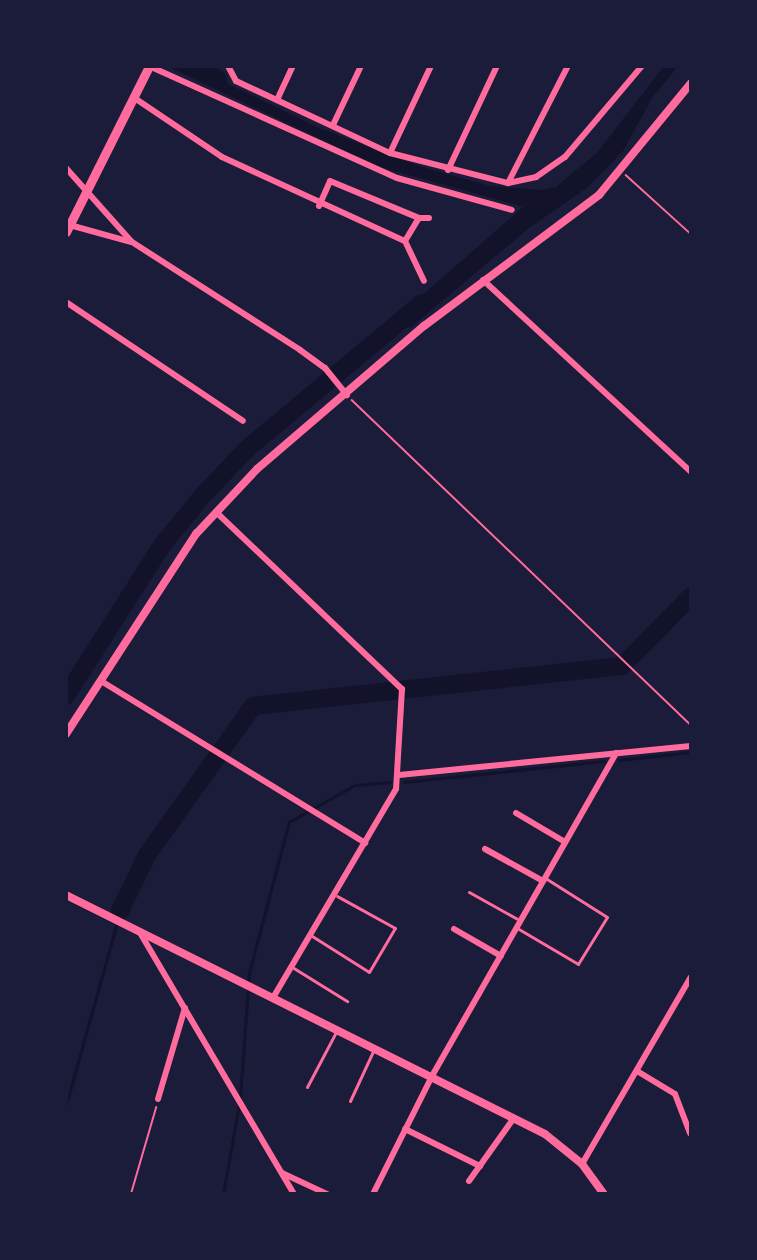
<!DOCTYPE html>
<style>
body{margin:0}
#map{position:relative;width:757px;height:1260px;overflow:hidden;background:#1b1b3a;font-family:Merriweather,serif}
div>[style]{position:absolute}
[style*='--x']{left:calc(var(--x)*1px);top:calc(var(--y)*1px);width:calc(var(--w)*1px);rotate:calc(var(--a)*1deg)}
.water>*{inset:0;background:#12122b}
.stream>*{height:3px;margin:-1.5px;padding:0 1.5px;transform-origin:1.5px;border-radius:1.5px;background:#12122b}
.river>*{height:18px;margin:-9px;padding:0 9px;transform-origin:9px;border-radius:9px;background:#12122b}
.path>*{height:1.5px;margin:-0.75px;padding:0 0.75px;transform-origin:0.75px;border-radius:0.75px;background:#ff6b9d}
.service>*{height:3px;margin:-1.5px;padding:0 1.5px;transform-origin:1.5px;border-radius:1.5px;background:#ff6b9d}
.minor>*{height:6px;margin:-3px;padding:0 3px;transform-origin:3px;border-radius:3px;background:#ff6b9d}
.tertiary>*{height:8px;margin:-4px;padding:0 4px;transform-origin:4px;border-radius:4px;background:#ff6b9d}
.primary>*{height:9px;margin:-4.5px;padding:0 4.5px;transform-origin:4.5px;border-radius:4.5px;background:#ff6b9d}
span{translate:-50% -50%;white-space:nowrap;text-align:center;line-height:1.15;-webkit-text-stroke:6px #1b1b3a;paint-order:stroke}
.frame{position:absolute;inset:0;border:68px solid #1b1b3a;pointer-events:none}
</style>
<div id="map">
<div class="water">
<div style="clip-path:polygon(167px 66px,211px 66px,224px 72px,228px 84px,319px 128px,422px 167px,490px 186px,542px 190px,556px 187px,597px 153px,664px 66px,678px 66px,652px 98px,623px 151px,588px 187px,529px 228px,410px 328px,401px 314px,523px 207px,380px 167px)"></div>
</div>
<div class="stream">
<div style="--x:619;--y:760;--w:72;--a:-6.3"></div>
<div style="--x:404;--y:782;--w:201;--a:-6"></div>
<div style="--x:240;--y:1098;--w:125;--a:-85.9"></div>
<div style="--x:249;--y:973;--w:156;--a:-75.2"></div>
<div style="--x:289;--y:822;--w:76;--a:-29.3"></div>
<div style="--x:355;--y:785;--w:35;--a:-5"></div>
<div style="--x:66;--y:1105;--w:201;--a:-74.4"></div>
<div style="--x:223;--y:1194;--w:91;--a:-79.9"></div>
</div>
<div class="river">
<div style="--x:66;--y:696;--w:180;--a:-57.5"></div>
<div style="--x:163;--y:544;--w:65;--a:-50.6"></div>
<div style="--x:204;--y:494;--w:64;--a:-46.3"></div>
<div style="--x:248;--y:448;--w:226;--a:-39.8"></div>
<div style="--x:120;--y:911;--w:62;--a:-64.3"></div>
<div style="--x:147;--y:855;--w:183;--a:-54.6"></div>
<div style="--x:253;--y:706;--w:371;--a:-6.2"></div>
<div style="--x:622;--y:666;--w:98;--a:-45.4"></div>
</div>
<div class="path">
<div style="--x:626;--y:175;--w:88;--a:42.2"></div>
<div style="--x:352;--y:400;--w:470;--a:43.8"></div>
<div style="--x:131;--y:1194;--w:90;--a:-73.8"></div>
</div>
<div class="service">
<div style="--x:469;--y:892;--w:57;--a:29.2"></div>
<div style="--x:517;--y:928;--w:71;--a:30.5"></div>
<div style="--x:578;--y:964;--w:55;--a:-58.3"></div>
<div style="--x:607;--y:917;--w:73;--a:-147.8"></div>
<div style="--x:312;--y:936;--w:67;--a:32.3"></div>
<div style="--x:369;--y:972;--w:51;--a:-59.4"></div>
<div style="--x:395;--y:928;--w:66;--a:-151.1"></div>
<div style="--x:292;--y:967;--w:65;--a:31.7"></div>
<div style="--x:307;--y:1087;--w:64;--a:-62.2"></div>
<div style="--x:350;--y:1101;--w:57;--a:-65.2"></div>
</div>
<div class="minor">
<div style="--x:149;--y:66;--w:272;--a:24.3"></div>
<div style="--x:397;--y:178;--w:119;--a:15.5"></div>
<div style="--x:228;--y:66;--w:17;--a:62"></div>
<div style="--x:236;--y:81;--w:170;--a:25.1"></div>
<div style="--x:390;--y:153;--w:122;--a:14.3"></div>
<div style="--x:508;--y:183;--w:29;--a:-12"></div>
<div style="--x:536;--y:177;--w:35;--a:-35"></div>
<div style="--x:565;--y:157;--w:119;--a:-49.8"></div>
<div style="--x:133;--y:97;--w:107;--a:34"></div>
<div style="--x:222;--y:157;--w:201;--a:24.7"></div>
<div style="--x:405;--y:241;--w:44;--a:64.6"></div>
<div style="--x:277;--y:100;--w:38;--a:-65"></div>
<div style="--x:333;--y:125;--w:65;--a:-64.6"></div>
<div style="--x:390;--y:153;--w:96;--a:-64.8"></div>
<div style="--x:66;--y:168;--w:99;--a:48.3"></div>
<div style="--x:132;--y:242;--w:200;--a:32.7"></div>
<div style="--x:300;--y:350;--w:31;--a:36"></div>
<div style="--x:325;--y:368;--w:35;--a:51"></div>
<div style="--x:448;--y:170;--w:115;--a:-64.8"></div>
<div style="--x:508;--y:183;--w:131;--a:-62.9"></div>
<div style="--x:319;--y:206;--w:27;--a:-66"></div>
<div style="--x:330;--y:181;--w:96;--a:22.6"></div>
<div style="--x:66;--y:224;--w:67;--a:15.5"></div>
<div style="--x:405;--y:241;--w:27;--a:-59"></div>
<div style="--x:419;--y:218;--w:10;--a:0"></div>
<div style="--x:483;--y:280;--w:283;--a:42.7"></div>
<div style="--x:66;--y:302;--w:213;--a:33.9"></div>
<div style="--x:216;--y:512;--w:257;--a:43.6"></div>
<div style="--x:402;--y:689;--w:100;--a:93.4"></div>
<div style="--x:396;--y:789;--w:240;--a:120.5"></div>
<div style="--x:101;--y:681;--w:310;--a:31.5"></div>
<div style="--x:399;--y:775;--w:293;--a:-5.7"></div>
<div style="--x:516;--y:813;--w:57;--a:30.6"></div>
<div style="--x:485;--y:849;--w:66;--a:28.9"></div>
<div style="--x:454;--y:929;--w:54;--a:29.9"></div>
<div style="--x:139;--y:931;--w:305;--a:59.5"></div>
<div style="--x:637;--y:1071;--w:44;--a:31.2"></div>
<div style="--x:675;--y:1094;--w:42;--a:69"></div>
<div style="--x:158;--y:1099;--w:95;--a:-73.5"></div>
<div style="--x:405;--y:1129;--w:84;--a:26.3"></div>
<div style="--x:582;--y:1164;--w:216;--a:-59.8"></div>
<div style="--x:282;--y:1173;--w:50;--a:25"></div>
<div style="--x:469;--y:1181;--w:77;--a:-54.5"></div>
<div style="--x:373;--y:1194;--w:132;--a:-63.4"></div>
<div style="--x:432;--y:1076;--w:372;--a:-60.3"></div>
</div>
<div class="tertiary">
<div style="--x:66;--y:734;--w:239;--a:-57"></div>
<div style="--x:196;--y:534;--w:89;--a:-46.8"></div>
<div style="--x:257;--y:469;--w:220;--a:-40.6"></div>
<div style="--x:424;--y:326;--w:219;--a:-36.8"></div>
<div style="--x:599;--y:195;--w:145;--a:-50.6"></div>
<div style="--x:66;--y:895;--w:535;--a:26.52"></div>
<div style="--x:545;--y:1134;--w:48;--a:39"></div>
<div style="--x:582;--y:1164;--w:37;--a:54"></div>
</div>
<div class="primary">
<div style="--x:66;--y:232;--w:186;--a:-63.4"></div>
</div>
<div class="frame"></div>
</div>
